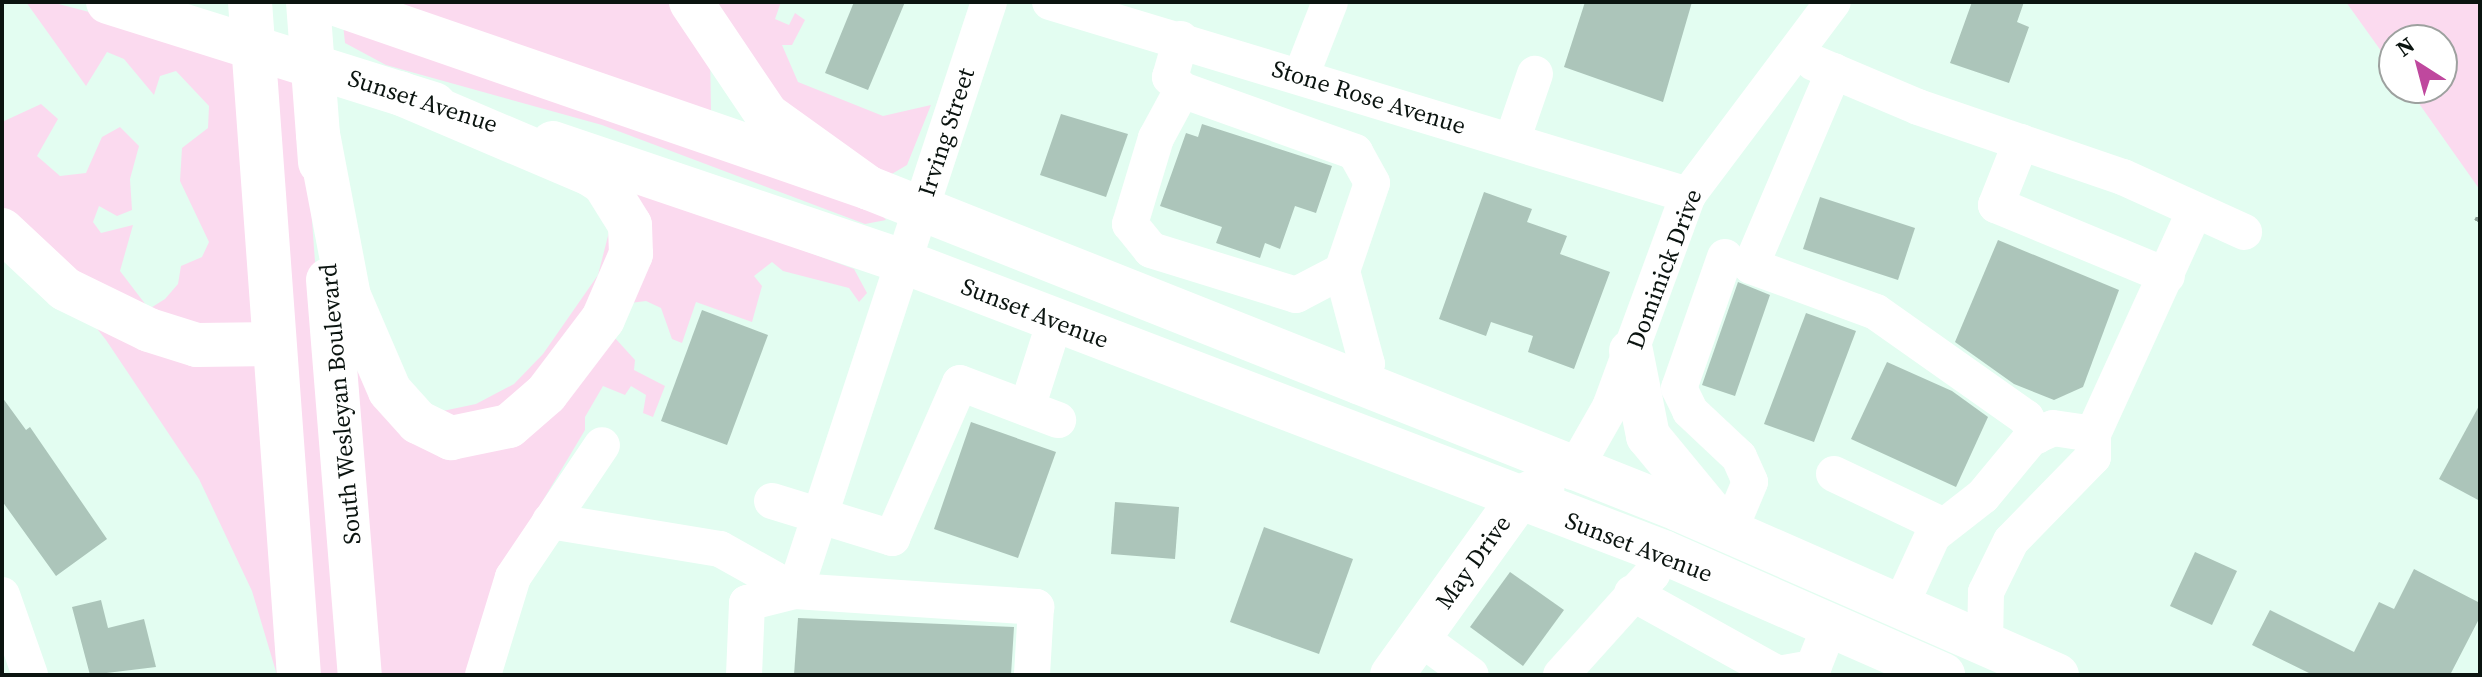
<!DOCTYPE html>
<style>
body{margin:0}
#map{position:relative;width:2482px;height:677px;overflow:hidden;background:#e3fdf1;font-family:"Source Serif 4",serif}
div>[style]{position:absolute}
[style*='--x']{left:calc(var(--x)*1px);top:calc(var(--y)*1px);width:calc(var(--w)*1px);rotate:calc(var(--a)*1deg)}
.green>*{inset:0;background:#fbdaef}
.building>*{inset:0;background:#acc5ba}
.path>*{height:4px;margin-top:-2px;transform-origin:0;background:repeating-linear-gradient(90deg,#8b9e96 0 4px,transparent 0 8px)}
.minor>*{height:36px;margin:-18px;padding:0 18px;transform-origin:18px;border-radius:18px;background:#fff}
.major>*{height:44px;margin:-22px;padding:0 22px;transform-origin:22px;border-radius:22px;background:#fff}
.highway>*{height:44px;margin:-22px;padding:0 22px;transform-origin:22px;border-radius:22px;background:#fff}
span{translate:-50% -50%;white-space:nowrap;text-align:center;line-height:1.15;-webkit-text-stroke:6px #fff;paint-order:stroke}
.street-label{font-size:24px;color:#0b1410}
.frame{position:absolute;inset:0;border:4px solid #0b1410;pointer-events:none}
.north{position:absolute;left:2378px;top:24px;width:80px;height:80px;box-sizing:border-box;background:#fff;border:2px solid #9da19f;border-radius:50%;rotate:324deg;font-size:22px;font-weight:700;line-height:32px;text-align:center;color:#0b1410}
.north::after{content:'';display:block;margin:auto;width:28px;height:36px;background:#bf489e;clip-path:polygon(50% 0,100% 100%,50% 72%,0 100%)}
</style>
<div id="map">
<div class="green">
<div style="clip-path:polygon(26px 2px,51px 2px,238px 51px,277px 675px,252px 591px,199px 479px,106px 340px,2px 209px,2px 122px,41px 104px,58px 119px,37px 156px,60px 176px,86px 173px,102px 137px,120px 127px,139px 146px,130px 179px,132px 210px,117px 216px,99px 206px,93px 222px,101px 233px,133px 225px,120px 271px,149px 309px,165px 299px,178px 284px,181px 266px,202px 257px,209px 242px,180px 181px,182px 148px,208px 128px,209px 106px,176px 71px,160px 76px,154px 95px,124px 59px,107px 52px,86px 86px)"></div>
<div style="clip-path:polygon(387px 2px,679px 2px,710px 53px,711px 111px)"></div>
<div style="clip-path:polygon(704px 2px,781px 2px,775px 19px,789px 25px,795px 13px,805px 20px,792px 45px,782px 45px,798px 82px,883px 116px,931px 105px,907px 165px,890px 175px,785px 116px)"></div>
<div style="clip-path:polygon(2346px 2px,2480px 2px,2480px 190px,2408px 88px,2442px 88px,2442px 40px,2394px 40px,2394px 69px)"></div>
<div style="clip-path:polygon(343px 24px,881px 214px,886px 220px,865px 224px,602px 125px,386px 65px,345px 43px)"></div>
<div style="clip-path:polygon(269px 61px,301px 69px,345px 675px,317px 675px)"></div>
<div style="clip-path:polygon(608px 179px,854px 269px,867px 293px,859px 302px,849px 288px,783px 271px,772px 262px,754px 276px,762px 286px,752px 322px,696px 302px,682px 343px,672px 339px,661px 308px,646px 301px,630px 303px,615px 338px,635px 360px,634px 370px,665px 386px,653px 417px,643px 413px,646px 395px,631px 386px,625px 395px,603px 386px,585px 417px,585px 430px,499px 574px,466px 675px,378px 675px,356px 370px,368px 382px,438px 412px,476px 404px,514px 384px,543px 354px,598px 275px,609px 232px)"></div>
</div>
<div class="building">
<div style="clip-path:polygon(854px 2px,905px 2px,868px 90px,825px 73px)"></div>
<div style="clip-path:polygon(1585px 2px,1692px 2px,1663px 102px,1564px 67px)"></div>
<div style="clip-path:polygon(1972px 2px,2024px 2px,2017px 22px,2029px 27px,2009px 83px,1950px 63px)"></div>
<div style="clip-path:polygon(1061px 114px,1128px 134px,1106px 197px,1040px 175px)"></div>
<div style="clip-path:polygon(1202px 124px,1332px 166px,1316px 213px,1295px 206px,1280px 249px,1265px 243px,1260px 258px,1216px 243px,1222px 227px,1160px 206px,1186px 133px,1198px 137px)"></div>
<div style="clip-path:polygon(1484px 192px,1532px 209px,1527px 222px,1567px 236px,1560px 254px,1610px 272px,1574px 369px,1528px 352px,1533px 336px,1491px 322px,1486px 336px,1439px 319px)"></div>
<div style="clip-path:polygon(1820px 197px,1915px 228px,1898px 280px,1803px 249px)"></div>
<div style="clip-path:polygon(1998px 240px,2119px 290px,2083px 387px,2054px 400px,2014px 384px,1955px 342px)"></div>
<div style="clip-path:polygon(1738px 282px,1770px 295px,1735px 396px,1702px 385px)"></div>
<div style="clip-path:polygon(702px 310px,768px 335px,727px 445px,661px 421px)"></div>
<div style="clip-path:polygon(1806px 313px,1856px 331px,1814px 442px,1764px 424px)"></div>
<div style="clip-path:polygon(1887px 362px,1952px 391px,1988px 417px,1956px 487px,1851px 439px)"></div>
<div style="clip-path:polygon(2px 397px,26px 430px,30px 427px,107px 539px,56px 576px,2px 501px)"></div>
<div style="clip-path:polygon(2480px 404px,2480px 501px,2439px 479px)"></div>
<div style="clip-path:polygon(971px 422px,1056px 452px,1018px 558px,934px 529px)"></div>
<div style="clip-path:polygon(1115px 502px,1179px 507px,1175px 559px,1111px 554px)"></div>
<div style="clip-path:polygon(1264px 527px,1353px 559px,1319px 654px,1230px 622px)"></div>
<div style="clip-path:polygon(2195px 552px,2237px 571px,2212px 625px,2170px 606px)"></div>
<div style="clip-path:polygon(2414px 569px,2480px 603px,2480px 617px,2450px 675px,2313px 675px,2252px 645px,2270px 610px,2354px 652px,2379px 602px,2394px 609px)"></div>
<div style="clip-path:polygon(1510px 572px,1564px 610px,1523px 666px,1470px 627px)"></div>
<div style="clip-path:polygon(101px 600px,108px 628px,144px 619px,156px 667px,90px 675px,72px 607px)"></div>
<div style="clip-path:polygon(798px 618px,1014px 627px,1011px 675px,794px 675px)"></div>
</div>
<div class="path">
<div style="--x:2476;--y:221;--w:9;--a:-63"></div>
</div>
<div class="minor">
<div style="--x:1050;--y:2;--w:667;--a:16.83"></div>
<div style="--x:1181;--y:39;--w:40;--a:106"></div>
<div style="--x:1170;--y:77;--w:18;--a:47"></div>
<div style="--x:1182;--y:90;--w:184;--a:19.7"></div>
<div style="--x:1355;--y:152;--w:35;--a:61"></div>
<div style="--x:1372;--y:183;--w:93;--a:108.8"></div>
<div style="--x:1342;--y:271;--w:96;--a:75"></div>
<div style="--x:1367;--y:364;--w:24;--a:112"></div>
<div style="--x:1814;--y:63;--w:113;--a:22.9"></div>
<div style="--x:1918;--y:107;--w:217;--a:18.9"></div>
<div style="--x:2123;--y:177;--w:133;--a:24.4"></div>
<div style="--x:1834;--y:71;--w:212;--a:113.1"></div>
<div style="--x:1751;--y:266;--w:133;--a:20.2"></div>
<div style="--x:1876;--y:312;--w:184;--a:35.2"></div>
<div style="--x:2026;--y:418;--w:21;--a:59"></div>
<div style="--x:1301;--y:76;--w:79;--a:-68.6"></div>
<div style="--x:1182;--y:90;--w:55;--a:118.4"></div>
<div style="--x:1156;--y:138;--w:90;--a:106.8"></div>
<div style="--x:1130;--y:224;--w:33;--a:51"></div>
<div style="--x:1151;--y:250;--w:152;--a:17.2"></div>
<div style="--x:1296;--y:295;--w:52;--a:-27.6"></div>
<div style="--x:1512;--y:141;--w:71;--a:-71.1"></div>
<div style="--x:2021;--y:142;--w:68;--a:111.6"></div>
<div style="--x:1996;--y:205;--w:185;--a:22.5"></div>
<div style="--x:1725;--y:257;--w:139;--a:109.3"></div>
<div style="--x:1679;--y:388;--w:25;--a:64"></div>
<div style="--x:1690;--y:411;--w:67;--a:43.2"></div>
<div style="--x:1739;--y:457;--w:27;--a:66"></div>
<div style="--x:1750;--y:482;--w:54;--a:112.8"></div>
<div style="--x:1027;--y:408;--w:91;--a:-72.2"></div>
<div style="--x:2093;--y:434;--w:246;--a:-65.5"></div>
<div style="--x:1573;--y:472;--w:75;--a:-60.4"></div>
<div style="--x:1610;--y:407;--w:226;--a:-69.8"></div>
<div style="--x:1688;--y:195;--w:241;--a:-53.1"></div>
<div style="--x:1834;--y:474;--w:119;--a:25.3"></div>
<div style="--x:772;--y:501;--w:126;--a:17.1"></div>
<div style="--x:892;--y:538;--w:169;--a:-66.3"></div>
<div style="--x:960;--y:383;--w:105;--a:20.7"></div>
<div style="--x:550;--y:521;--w:172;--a:9.4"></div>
<div style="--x:720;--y:549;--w:86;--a:29.2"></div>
<div style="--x:795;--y:591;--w:242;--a:3.8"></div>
<div style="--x:1036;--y:607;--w:68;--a:93.4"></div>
<div style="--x:1632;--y:593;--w:167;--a:29"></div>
<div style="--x:1778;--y:674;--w:36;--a:-10"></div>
<div style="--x:1813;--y:668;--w:46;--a:-68.4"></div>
<div style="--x:2;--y:595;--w:85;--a:70.7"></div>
<div style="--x:1900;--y:607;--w:79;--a:-65.4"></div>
<div style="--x:1933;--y:535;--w:63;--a:-38"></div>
<div style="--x:1983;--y:496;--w:75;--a:-50.4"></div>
<div style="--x:2031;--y:438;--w:24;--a:-24"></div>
<div style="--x:2053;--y:428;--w:40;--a:8.5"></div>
<div style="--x:2093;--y:434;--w:23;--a:90"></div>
<div style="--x:2093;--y:457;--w:117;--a:134.3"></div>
<div style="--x:2011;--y:541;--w:57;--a:116.1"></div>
<div style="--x:1986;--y:592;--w:51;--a:91.1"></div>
<div style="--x:1419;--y:637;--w:64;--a:36.2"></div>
<div style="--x:483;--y:675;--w:102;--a:-73"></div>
<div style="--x:513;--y:577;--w:159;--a:-56"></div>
<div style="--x:744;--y:675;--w:72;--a:-87.6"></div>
<div style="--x:747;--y:603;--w:49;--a:-14"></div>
<div style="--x:795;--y:591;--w:620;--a:-71.77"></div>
<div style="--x:1561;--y:675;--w:136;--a:-48"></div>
<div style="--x:1652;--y:574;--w:25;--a:-63"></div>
</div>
<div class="major">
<div style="--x:108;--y:2;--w:342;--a:17.4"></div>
<div style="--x:330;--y:2;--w:570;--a:19.04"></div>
<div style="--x:869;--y:188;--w:870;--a:21.64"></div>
<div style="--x:1678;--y:509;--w:414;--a:23.7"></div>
<div style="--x:553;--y:143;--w:371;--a:18.7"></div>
<div style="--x:904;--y:262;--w:813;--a:20.91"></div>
<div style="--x:1663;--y:552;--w:306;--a:23.7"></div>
<div style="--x:1631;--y:351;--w:87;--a:78.7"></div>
<div style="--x:1648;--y:436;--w:104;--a:50.5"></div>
<div style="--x:1392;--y:675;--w:218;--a:-54.3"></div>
<div style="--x:1519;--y:498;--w:26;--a:-25"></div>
</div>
<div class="highway">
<div style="--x:250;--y:2;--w:675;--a:85.84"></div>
<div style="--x:308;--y:2;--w:161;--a:85.7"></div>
<div style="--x:691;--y:2;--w:136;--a:56.1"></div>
<div style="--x:767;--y:115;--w:125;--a:35.6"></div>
<div style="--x:318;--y:134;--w:165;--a:79.2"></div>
<div style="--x:349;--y:296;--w:103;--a:66.7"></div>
<div style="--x:390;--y:391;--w:42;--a:47.9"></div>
<div style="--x:418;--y:422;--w:37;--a:26"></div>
<div style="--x:451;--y:438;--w:59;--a:-11.7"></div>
<div style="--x:509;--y:426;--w:49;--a:-40.9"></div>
<div style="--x:546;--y:394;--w:94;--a:-52.8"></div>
<div style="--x:603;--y:319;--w:71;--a:-66.7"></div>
<div style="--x:631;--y:254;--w:29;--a:-92"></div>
<div style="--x:630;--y:225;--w:49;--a:-121.8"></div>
<div style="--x:604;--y:183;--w:17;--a:-147"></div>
<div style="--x:590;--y:174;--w:207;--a:-157"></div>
<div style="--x:2;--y:230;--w:86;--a:43.1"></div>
<div style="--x:65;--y:289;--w:93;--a:26"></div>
<div style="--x:149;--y:330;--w:50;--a:17.4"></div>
<div style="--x:197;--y:345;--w:77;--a:-0.7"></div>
<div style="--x:328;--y:280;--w:396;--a:85.4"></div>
</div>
<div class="street-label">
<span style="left:1369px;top:97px;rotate:17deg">Stone Rose Avenue</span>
<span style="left:423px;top:101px;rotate:18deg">Sunset Avenue</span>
<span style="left:946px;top:132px;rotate:-72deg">Irving Street</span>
<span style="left:1664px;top:269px;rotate:-69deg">Dominick Drive</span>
<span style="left:1035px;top:313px;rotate:21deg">Sunset Avenue</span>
<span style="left:340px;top:404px;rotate:-95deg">South Wesleyan Boulevard</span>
<span style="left:1639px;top:547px;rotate:21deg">Sunset Avenue</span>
<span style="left:1473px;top:562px;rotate:-54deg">May Drive</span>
</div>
<div class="frame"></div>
<div class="north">N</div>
</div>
